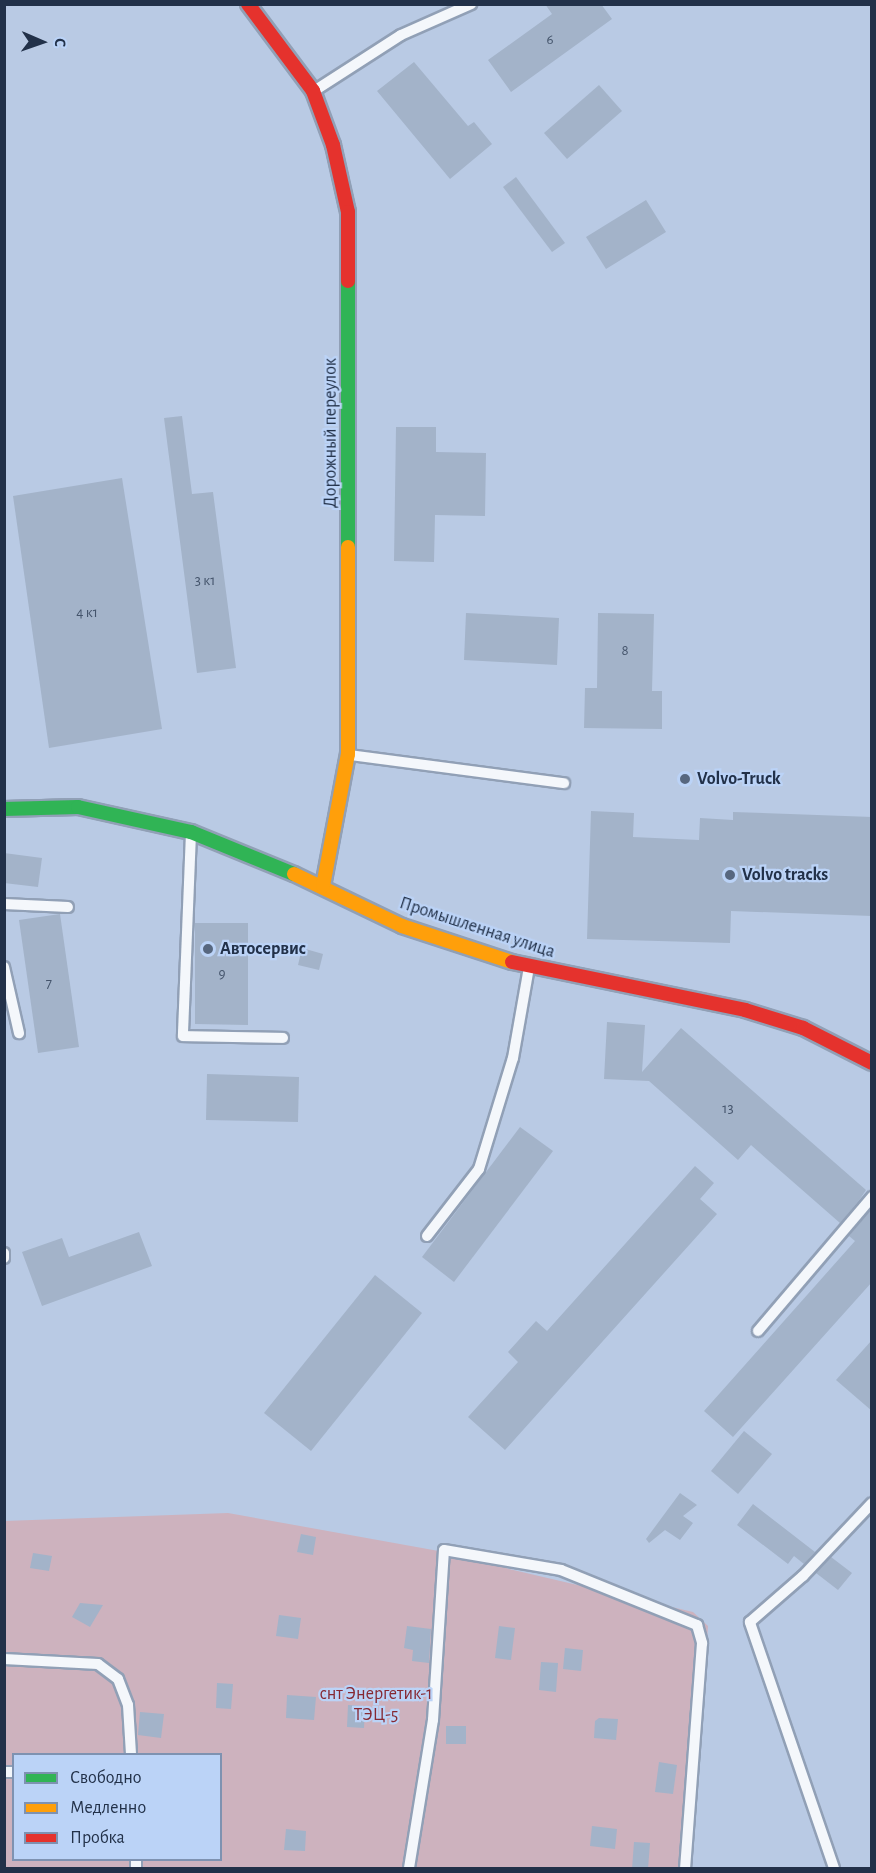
<!DOCTYPE html>
<meta charset="utf-8">
<style>
body{margin:0}
#map{position:relative;width:876px;height:1873px;overflow:hidden;background:#b9cae4;font-family:"Alegreya Sans",sans-serif}
div>[style]{position:absolute}
[style*='--x']{left:calc(var(--x)*1px);top:calc(var(--y)*1px);width:calc(var(--w)*1px);rotate:calc(var(--a)*1deg)}
.green>*{inset:0;background:#cdb2be}
.building>*{inset:0;background:#a3b3c9}
.roads{filter:drop-shadow(2px 0 #91a0b6) drop-shadow(-2px 0 #91a0b6) drop-shadow(0 2px #91a0b6) drop-shadow(0 -2px #91a0b6)}
.lane>*{height:10px;margin:-5px;padding:0 5px;transform-origin:5px;border-radius:5px;background:#f4f7fb}
.fast>*{height:14px;margin:-7px;padding:0 7px;transform-origin:7px;border-radius:7px;background:#30b455}
.slow>*{height:14px;margin:-7px;padding:0 7px;transform-origin:7px;border-radius:7px;background:#ff9f0a}
.jam>*{height:14px;margin:-7px;padding:0 7px;transform-origin:7px;border-radius:7px;background:#e5322d}
.dots>*{width:16px;height:16px;translate:-50% -50%;box-sizing:border-box;border:3px solid #bbd3f7;border-radius:50%}
span{translate:-50% -50%;white-space:nowrap;text-align:center;line-height:1.15;-webkit-text-stroke:4.5px #bbd3f7;paint-order:stroke}
.number-label{font-size:15px;color:#44546b}
.number-label span{-webkit-text-stroke-width:0}
.street-label{font-size:18px;color:#223149}
.poi-label{font-size:18px;color:#223149;font-weight:700}
.left{translate:0 -50%;text-align:left}
.park-label{font-size:18px;color:#862832}
.frame{position:absolute;inset:0;border:6px solid #223149;pointer-events:none}
.legend{position:absolute;left:12px;top:1753px;width:210px;height:108px;box-sizing:border-box;background:#bbd3f7;border:2px solid #7e92b1;margin:0;padding:8px 10px;list-style:none;font-size:18px;color:#223149}
.legend li{display:flex;align-items:center;gap:12px;height:30px}
.legend b{width:30px;border:2px solid #7e92b1}
.north{position:absolute;left:12px;top:12px;width:60px;height:60px;-webkit-text-stroke:4px #bbd3f7;paint-order:stroke;rotate:92deg;font-size:16px;font-weight:700;line-height:24px;text-align:center;color:#223149}
.north::after{content:'';display:block;margin:auto;width:21px;height:27px;background:#223149;clip-path:polygon(50% 0,100% 100%,50% 72%,0 100%)}
</style>
<div id="map">
<div class="green">
<div style="clip-path:polygon(evenodd,228px 1513px,483px 1559px,509px 1569px,693px 1612px,708px 1626px,691px 1868px,5px 1868px,4px 1521px,228px 1513px,14px 1754px,220px 1754px,220px 1860px,14px 1860px,14px 1754px)"></div>
</div>
<div class="building">
<div style="clip-path:polygon(545px 4px,601px 4px,612px 19px,511px 92px,488px 60px,552px 14px)"></div>
<div style="clip-path:polygon(414px 62px,468px 126px,474px 122px,492px 144px,450px 179px,377px 91px)"></div>
<div style="clip-path:polygon(599px 85px,622px 111px,567px 159px,544px 133px)"></div>
<div style="clip-path:polygon(516px 177px,565px 243px,552px 252px,503px 187px)"></div>
<div style="clip-path:polygon(646px 200px,666px 232px,606px 269px,586px 237px)"></div>
<div style="clip-path:polygon(182px 416px,192px 494px,213px 492px,236px 668px,197px 673px,164px 418px)"></div>
<div style="clip-path:polygon(396px 427px,436px 427px,436px 452px,486px 453px,485px 516px,435px 515px,434px 562px,394px 561px)"></div>
<div style="clip-path:polygon(122px 478px,162px 729px,49px 748px,13px 496px)"></div>
<div style="clip-path:polygon(466px 613px,559px 618px,557px 665px,464px 660px)"></div>
<div style="clip-path:polygon(598px 613px,654px 614px,652px 691px,662px 691px,662px 729px,584px 728px,585px 688px,597px 688px)"></div>
<div style="clip-path:polygon(591px 811px,634px 813px,633px 837px,699px 840px,700px 818px,733px 820px,733px 812px,872px 817px,872px 916px,731px 911px,730px 943px,587px 939px)"></div>
<div style="clip-path:polygon(4px 853px,42px 858px,38px 887px,4px 883px)"></div>
<div style="clip-path:polygon(60px 914px,79px 1047px,38px 1053px,19px 920px)"></div>
<div style="clip-path:polygon(195px 923px,248px 923px,248px 1025px,195px 1024px)"></div>
<div style="clip-path:polygon(302px 948px,323px 954px,319px 970px,298px 965px)"></div>
<div style="clip-path:polygon(607px 1022px,645px 1025px,642px 1072px,681px 1028px,866px 1190px,860px 1199px,840px 1223px,751px 1145px,738px 1160px,649px 1081px,604px 1079px)"></div>
<div style="clip-path:polygon(207px 1074px,299px 1077px,298px 1122px,206px 1120px)"></div>
<div style="clip-path:polygon(520px 1127px,553px 1151px,454px 1282px,422px 1257px)"></div>
<div style="clip-path:polygon(695px 1166px,714px 1183px,700px 1199px,717px 1214px,505px 1450px,468px 1417px,518px 1362px,508px 1352px,536px 1321px,547px 1331px)"></div>
<div style="clip-path:polygon(871px 1209px,872px 1282px,733px 1437px,704px 1411px,855px 1241px,849px 1236px)"></div>
<div style="clip-path:polygon(139px 1232px,152px 1266px,42px 1306px,22px 1252px,62px 1238px,69px 1257px)"></div>
<div style="clip-path:polygon(375px 1275px,422px 1313px,311px 1451px,264px 1413px)"></div>
<div style="clip-path:polygon(872px 1340px,872px 1411px,836px 1380px)"></div>
<div style="clip-path:polygon(744px 1431px,772px 1454px,738px 1494px,711px 1471px)"></div>
<div style="clip-path:polygon(680px 1493px,697px 1505px,683px 1516px,693px 1523px,680px 1540px,665px 1530px,649px 1543px,646px 1539px)"></div>
<div style="clip-path:polygon(753px 1504px,815px 1552px,804px 1564px,794px 1556px,788px 1564px,737px 1525px)"></div>
<div style="clip-path:polygon(301px 1534px,316px 1537px,313px 1555px,297px 1552px)"></div>
<div style="clip-path:polygon(33px 1553px,52px 1556px,49px 1571px,30px 1568px)"></div>
<div style="clip-path:polygon(831px 1557px,852px 1573px,838px 1590px,816px 1573px)"></div>
<div style="clip-path:polygon(80px 1603px,103px 1605px,90px 1627px,72px 1617px)"></div>
<div style="clip-path:polygon(279px 1615px,301px 1618px,298px 1639px,276px 1636px)"></div>
<div style="clip-path:polygon(407px 1626px,431px 1629px,429px 1663px,412px 1661px,413px 1650px,404px 1648px)"></div>
<div style="clip-path:polygon(499px 1626px,515px 1628px,511px 1660px,495px 1658px)"></div>
<div style="clip-path:polygon(565px 1648px,583px 1650px,581px 1671px,563px 1669px)"></div>
<div style="clip-path:polygon(541px 1662px,558px 1663px,556px 1692px,539px 1690px)"></div>
<div style="clip-path:polygon(217px 1683px,233px 1684px,231px 1709px,216px 1708px)"></div>
<div style="clip-path:polygon(287px 1695px,316px 1697px,314px 1720px,286px 1718px)"></div>
<div style="clip-path:polygon(348px 1705px,365px 1706px,364px 1728px,347px 1727px)"></div>
<div style="clip-path:polygon(140px 1712px,164px 1714px,161px 1738px,138px 1735px)"></div>
<div style="clip-path:polygon(599px 1718px,618px 1719px,616px 1740px,594px 1738px,595px 1721px)"></div>
<div style="clip-path:polygon(446px 1726px,466px 1726px,466px 1744px,446px 1744px)"></div>
<div style="clip-path:polygon(659px 1762px,677px 1765px,673px 1794px,655px 1792px)"></div>
<div style="clip-path:polygon(592px 1826px,617px 1829px,615px 1849px,590px 1846px)"></div>
<div style="clip-path:polygon(286px 1829px,306px 1831px,305px 1851px,284px 1850px)"></div>
<div style="clip-path:polygon(634px 1842px,650px 1843px,648px 1869px,632px 1869px)"></div>
</div>
<div class="roads">
<div class="lane">
<div style="--x:314;--y:91;--w:103;--a:-32.8"></div>
<div style="--x:401;--y:35;--w:77;--a:-23.9"></div>
<div style="--x:350;--y:755;--w:216;--a:7.5"></div>
<div style="--x:191;--y:833;--w:203;--a:92.3"></div>
<div style="--x:183;--y:1036;--w:100;--a:1.1"></div>
<div style="--x:4;--y:904;--w:64;--a:2.7"></div>
<div style="--x:4;--y:967;--w:68;--a:77.2"></div>
<div style="--x:427;--y:1236;--w:85;--a:-52.2"></div>
<div style="--x:479;--y:1169;--w:116;--a:-73"></div>
<div style="--x:513;--y:1058;--w:92;--a:-80"></div>
<div style="--x:4;--y:1253;--w:5;--a:90"></div>
<div style="--x:758;--y:1331;--w:176;--a:-49.6"></div>
<div style="--x:4;--y:1659;--w:94;--a:3"></div>
<div style="--x:98;--y:1664;--w:25;--a:37"></div>
<div style="--x:118;--y:1679;--w:28;--a:69"></div>
<div style="--x:128;--y:1705;--w:49;--a:86.5"></div>
<div style="--x:4;--y:1772;--w:10;--a:0"></div>
<div style="--x:136;--y:1860;--w:8;--a:90"></div>
<div style="--x:409;--y:1868;--w:150;--a:-80.8"></div>
<div style="--x:433;--y:1720;--w:170;--a:-86.3"></div>
<div style="--x:444;--y:1550;--w:119;--a:9.7"></div>
<div style="--x:561;--y:1570;--w:147;--a:22"></div>
<div style="--x:697;--y:1625;--w:19;--a:74"></div>
<div style="--x:702;--y:1643;--w:226;--a:94.3"></div>
<div style="--x:834;--y:1868;--w:260;--a:-108.9"></div>
<div style="--x:750;--y:1622;--w:70;--a:-41"></div>
<div style="--x:803;--y:1576;--w:100;--a:-46.6"></div>
</div>
<div class="fast">
<div style="--x:348;--y:281;--w:266;--a:90"></div>
<div style="--x:4;--y:809;--w:74;--a:-1.5"></div>
<div style="--x:78;--y:807;--w:116;--a:12.5"></div>
<div style="--x:191;--y:832;--w:111;--a:22.2"></div>
</div>
<div class="slow">
<div style="--x:294;--y:874;--w:120;--a:25.7"></div>
<div style="--x:402;--y:926;--w:116;--a:18.1"></div>
<div style="--x:323;--y:886;--w:134;--a:-79.3"></div>
<div style="--x:348;--y:754;--w:207;--a:-90"></div>
</div>
<div class="jam">
<div style="--x:248;--y:4;--w:109;--a:53.2"></div>
<div style="--x:313;--y:91;--w:58;--a:69.7"></div>
<div style="--x:333;--y:145;--w:69;--a:77.4"></div>
<div style="--x:348;--y:212;--w:69;--a:90"></div>
<div style="--x:512;--y:962;--w:238;--a:11.6"></div>
<div style="--x:745;--y:1010;--w:61;--a:17.2"></div>
<div style="--x:803;--y:1028;--w:77;--a:26.9"></div>
</div>
</div>
<div class="dots">
<div style="left:685px;top:779px;background:#57677f"></div>
<div style="left:730px;top:875px;background:#57677f"></div>
<div style="left:208px;top:949px;background:#57677f"></div>
</div>
<div class="number-label">
<span style="left:550px;top:40px">6</span>
<span style="left:205px;top:581px">3 к1</span>
<span style="left:87px;top:613px">4 к1</span>
<span style="left:625px;top:651px">8</span>
<span style="left:222px;top:974px">9</span>
<span style="left:49px;top:984px">7</span>
<span style="left:728px;top:1109px">13</span>
</div>
<div class="street-label">
<span style="left:331px;top:433px;rotate:-90deg">Дорожный переулок</span>
<span style="left:477px;top:928px;rotate:18deg">Промышленная улица</span>
</div>
<div class="poi-label">
<span class="left" style="left:697px;top:779px">Volvo-Truck</span>
<span class="left" style="left:742px;top:875px">Volvo tracks</span>
<span class="left" style="left:220px;top:949px">Автосервис</span>
</div>
<div class="park-label">
<span style="left:376px;top:1705px">снт Энергетик-1<br>ТЭЦ-5</span>
</div>
<div class="frame"></div>
<ul class="legend">
<li><b style="height:8px;background:#30b455"></b>Свободно</li>
<li><b style="height:8px;background:#ff9f0a"></b>Медленно</li>
<li><b style="height:8px;background:#e5322d"></b>Пробка</li>
</ul>
<div class="north">С</div>
</div>
